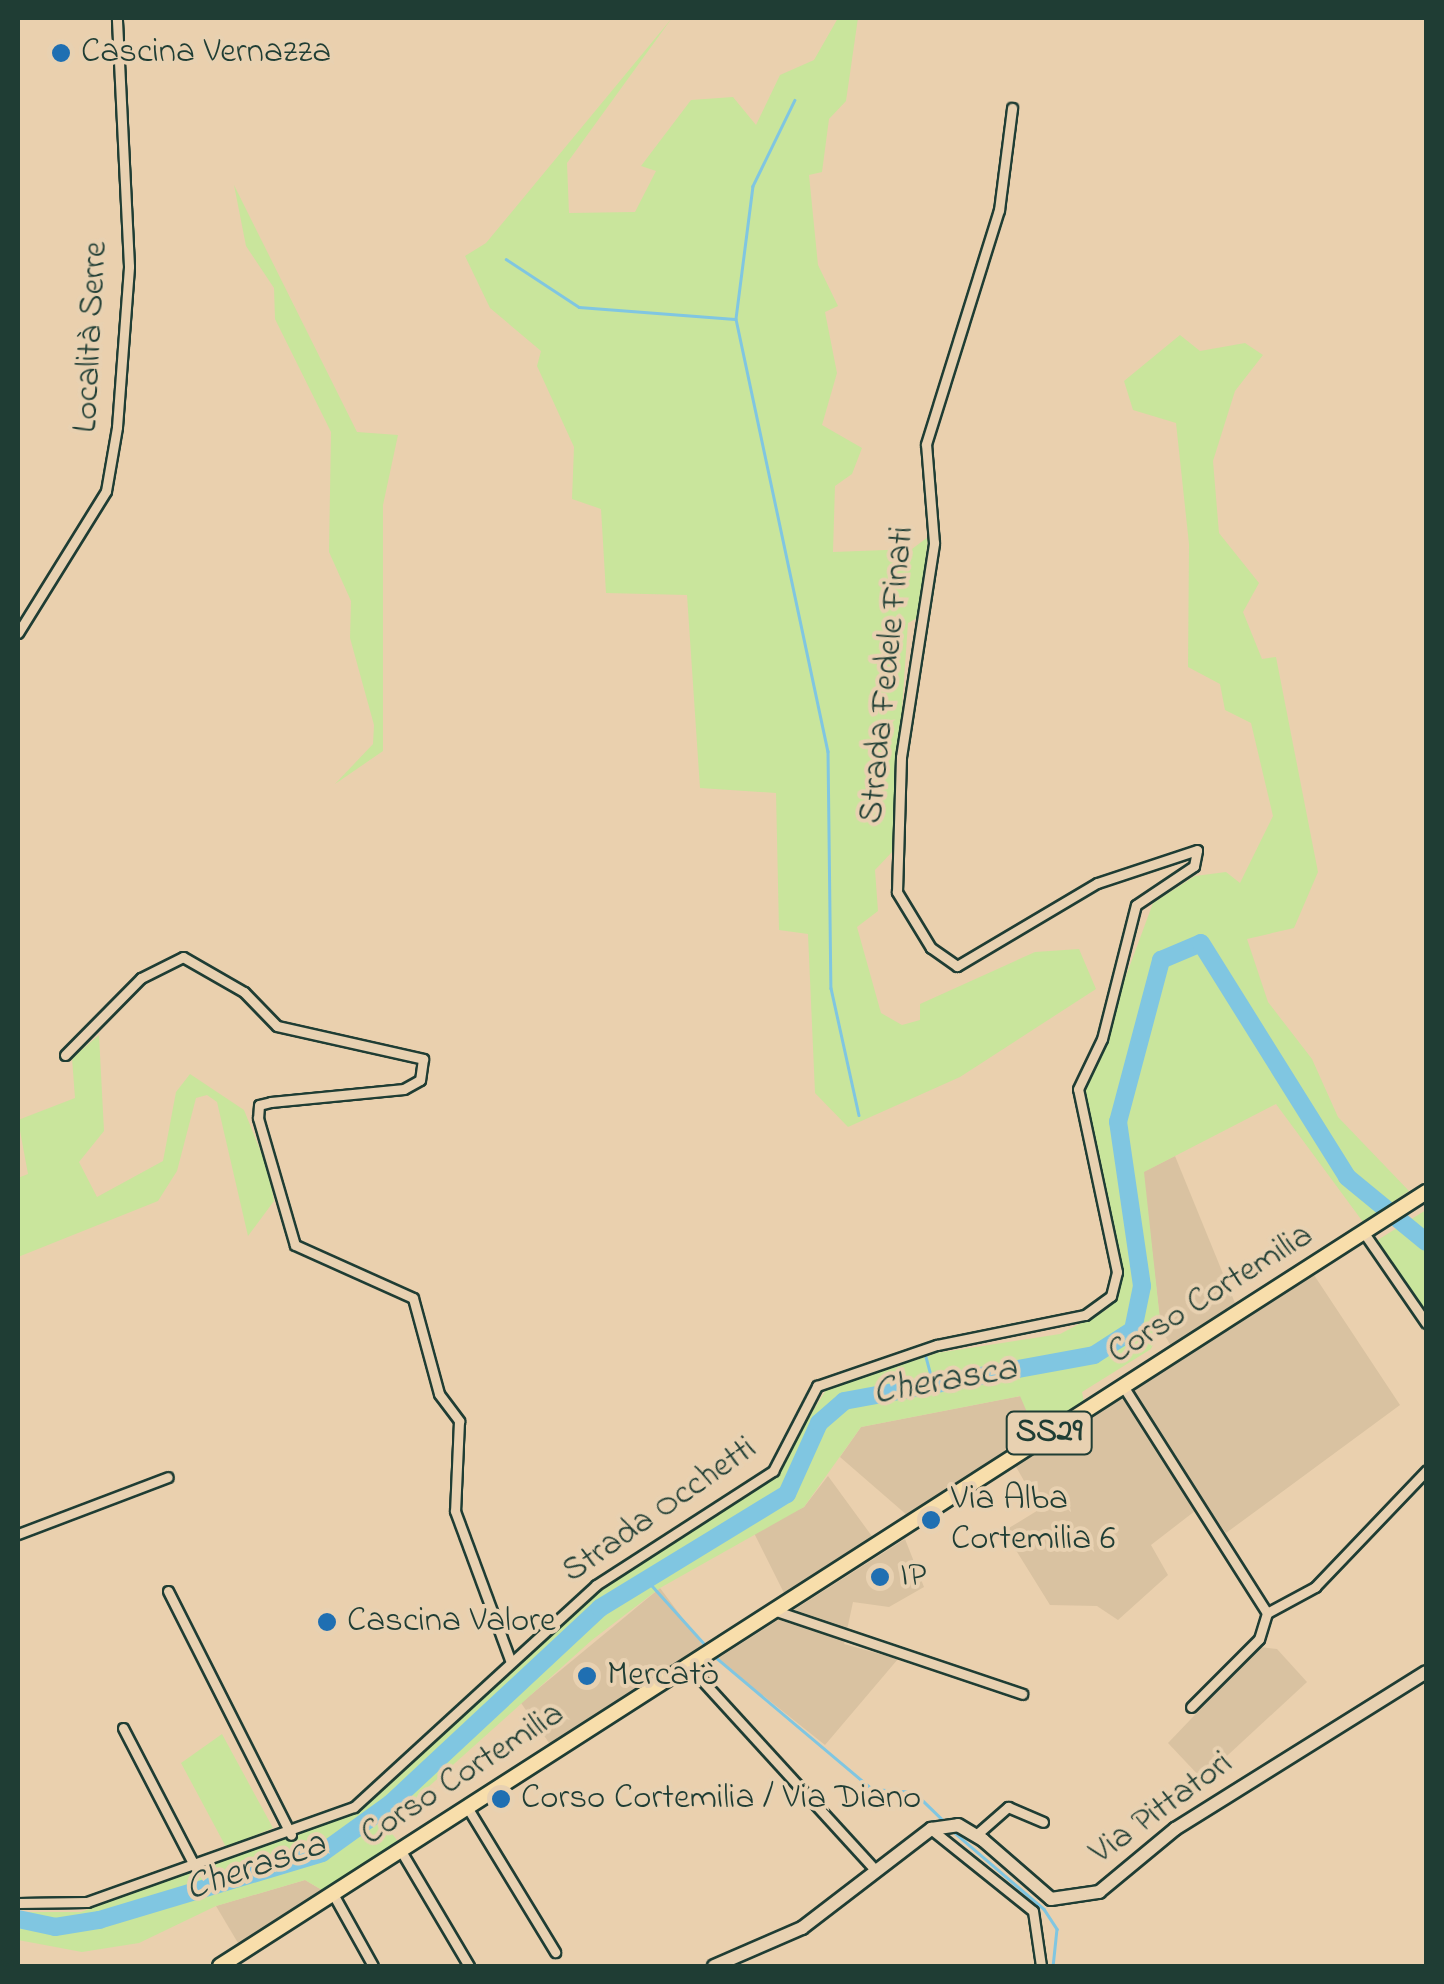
<!DOCTYPE html>
<meta charset="utf-8">
<style>
body{margin:0}
#map{position:relative;width:1444px;height:1984px;overflow:hidden;background:#ead0ae;font-family:"Indie Flower",sans-serif}
div>[style]{position:absolute}
[style*='--x']{left:calc(var(--x)*1px);top:calc(var(--y)*1px);width:calc(var(--w)*1px);rotate:calc(var(--a)*1deg)}
.built>*{inset:0;background:#d9c2a1}
.green>*{inset:0;background:#c9e59c}
.stream>*{height:2.5px;margin:-1.25px;padding:0 1.25px;transform-origin:1.25px;border-radius:1.25px;background:#80c6e1}
.river>*{height:18px;margin:-9px;padding:0 9px;transform-origin:9px;border-radius:9px;background:#80c6e1}
.roads{filter:drop-shadow(2px 0 #1f3d34) drop-shadow(-2px 0 #1f3d34) drop-shadow(0 2px #1f3d34) drop-shadow(0 -2px #1f3d34)}
.street>*{height:9px;margin:-4.5px;padding:0 4.5px;transform-origin:4.5px;border-radius:4.5px;background:#e8d1b1}
.secondary>*{height:12px;margin:-6px;padding:0 6px;transform-origin:6px;border-radius:6px;background:#e8d1b1}
.primary>*{height:14px;margin:-7px;padding:0 7px;transform-origin:7px;border-radius:7px;background:#f8deab}
.dots>*{width:28px;height:28px;translate:-50% -50%;box-sizing:border-box;border:5px solid #e8d1b1;border-radius:50%}
span{translate:-50% -50%;white-space:nowrap;text-align:center;line-height:1.15;-webkit-text-stroke:8px #e8d1b1;paint-order:stroke}
.shield-label span{padding:2px 8px;background:#e8d1b1;border:2px solid;border-radius:8px;-webkit-text-stroke-width:0}
.shield-label{font-size:32px;color:#1f3d34;font-weight:700}
.poi-label{font-size:35px;color:#1f3d34}
.left{translate:0 -50%;text-align:left}
.street-label{font-size:35px;color:#1f3d34}
.water-label{font-size:38px;color:#24443d;font-style:italic}
.frame{position:absolute;inset:0;border:20px solid #1f3d34;pointer-events:none}
</style>
<div id="map">
<div class="built">
<div style="clip-path:polygon(1175px 1156px,1235px 1303px,1171px 1346px,1161px 1329px,1143px 1172px)"></div>
<div style="clip-path:polygon(1314px 1275px,1400px 1405px,1226px 1533px,1204px 1504px,1151px 1545px,1168px 1575px,1118px 1620px,1097px 1606px,1050px 1605px,1004px 1531px,1040px 1509px,1015px 1465px)"></div>
<div style="clip-path:polygon(1021px 1396px,1036px 1433px,908px 1516px,840px 1457px,861px 1427px)"></div>
<div style="clip-path:polygon(828px 1476px,874px 1539px,784px 1593px,753px 1531px,804px 1507px)"></div>
<div style="clip-path:polygon(905px 1539px,924px 1587px,889px 1607px,853px 1602px,844px 1644px,898px 1659px,825px 1745px,717px 1659px)"></div>
<div style="clip-path:polygon(660px 1588px,704px 1647px,552px 1747px,521px 1703px)"></div>
<div style="clip-path:polygon(1260px 1647px,1277px 1649px,1307px 1682px,1202px 1779px,1168px 1743px)"></div>
<div style="clip-path:polygon(305px 1880px,327px 1893px,241px 1948px,216px 1906px)"></div>
</div>
<div class="green">
<div style="clip-path:polygon(672px 18px,567px 163px,569px 213px,635px 212px,656px 171px,641px 166px,691px 100px,733px 97px,756px 125px,780px 75px,814px 60px,838px 18px,858px 18px,846px 101px,829px 119px,822px 172px,809px 175px,818px 265px,838px 306px,825px 312px,837px 373px,822px 425px,862px 448px,852px 474px,835px 486px,833px 552px,912px 549px,928px 537px,919px 617px,908px 623px,892px 852px,875px 870px,878px 911px,857px 927px,881px 1013px,902px 1025px,920px 1020px,920px 1004px,1035px 952px,1079px 949px,1096px 989px,960px 1077px,848px 1127px,815px 1093px,808px 934px,779px 930px,776px 793px,700px 788px,687px 595px,606px 593px,601px 509px,572px 499px,574px 447px,537px 366px,541px 351px,490px 308px,465px 256px,486px 243px)"></div>
<div style="clip-path:polygon(234px 185px,357px 432px,398px 435px,383px 505px,383px 751px,335px 784px,373px 744px,374px 725px,350px 638px,351px 601px,329px 552px,331px 432px,275px 319px,274px 288px,246px 246px)"></div>
<div style="clip-path:polygon(1180px 335px,1200px 351px,1245px 343px,1263px 355px,1235px 391px,1213px 461px,1219px 533px,1259px 583px,1243px 612px,1262px 659px,1276px 657px,1318px 872px,1294px 928px,1247px 939px,1268px 1002px,1312px 1059px,1338px 1117px,1409px 1191px,1363px 1222px,1276px 1104px,1144px 1172px,1161px 1329px,1151px 1349px,1082px 1392px,1084px 1402px,1036px 1433px,1020px 1396px,861px 1427px,804px 1507px,660px 1588px,592px 1640px,386px 1825px,401px 1846px,327px 1893px,305px 1880px,216px 1906px,139px 1943px,82px 1952px,18px 1940px,22px 1912px,81px 1912px,357px 1811px,593px 1596px,774px 1474px,826px 1390px,937px 1353px,1060px 1334px,1108px 1309px,1122px 1272px,1083px 1092px,1153px 903px,1195px 876px,1226px 872px,1240px 883px,1273px 816px,1251px 723px,1225px 710px,1220px 684px,1188px 667px,1189px 544px,1176px 423px,1133px 410px,1124px 381px)"></div>
<div style="clip-path:polygon(99px 1035px,104px 1131px,79px 1162px,97px 1197px,163px 1161px,176px 1092px,190px 1074px,244px 1110px,269px 1172px,274px 1201px,248px 1236px,217px 1102px,207px 1095px,196px 1098px,177px 1171px,158px 1201px,18px 1257px,18px 1178px,28px 1174px,18px 1120px,75px 1098px,72px 1058px)"></div>
<div style="clip-path:polygon(1426px 1210px,1426px 1311px,1376px 1241px)"></div>
<div style="clip-path:polygon(222px 1734px,273px 1828px,226px 1847px,181px 1763px)"></div>
</div>
<div class="stream">
<div style="--x:795;--y:100;--w:96;--a:116"></div>
<div style="--x:753;--y:186;--w:134;--a:97.3"></div>
<div style="--x:736;--y:319;--w:442;--a:78"></div>
<div style="--x:828;--y:751;--w:237;--a:89.3"></div>
<div style="--x:831;--y:988;--w:130;--a:77.6"></div>
<div style="--x:506;--y:259;--w:87;--a:33.3"></div>
<div style="--x:579;--y:307;--w:156;--a:4.4"></div>
<div style="--x:925;--y:1353;--w:35;--a:75"></div>
<div style="--x:647;--y:1580;--w:91;--a:48.1"></div>
<div style="--x:713;--y:1655;--w:208;--a:40.1"></div>
<div style="--x:872;--y:1789;--w:42;--a:4.1"></div>
<div style="--x:914;--y:1792;--w:45;--a:44.1"></div>
<div style="--x:955;--y:1833;--w:117;--a:40.5"></div>
<div style="--x:1044;--y:1909;--w:24;--a:57"></div>
<div style="--x:1057;--y:1929;--w:37;--a:96"></div>
</div>
<div class="river">
<div style="--x:18;--y:1919;--w:38;--a:12"></div>
<div style="--x:55;--y:1927;--w:45;--a:-9"></div>
<div style="--x:99;--y:1920;--w:233;--a:-16.7"></div>
<div style="--x:322;--y:1853;--w:84;--a:-35.8"></div>
<div style="--x:390;--y:1804;--w:287;--a:-43"></div>
<div style="--x:600;--y:1608;--w:219;--a:-31.4"></div>
<div style="--x:787;--y:1494;--w:78;--a:-65.7"></div>
<div style="--x:819;--y:1423;--w:33;--a:-41"></div>
<div style="--x:844;--y:1401;--w:254;--a:-10.4"></div>
<div style="--x:1094;--y:1355;--w:46;--a:-32.7"></div>
<div style="--x:1133;--y:1330;--w:45;--a:-78.4"></div>
<div style="--x:1142;--y:1286;--w:166;--a:-98.3"></div>
<div style="--x:1118;--y:1122;--w:168;--a:-75.1"></div>
<div style="--x:1161;--y:960;--w:43;--a:-23"></div>
<div style="--x:1201;--y:943;--w:276;--a:58"></div>
<div style="--x:1347;--y:1177;--w:102;--a:39.4"></div>
</div>
<div class="roads">
<div class="street">
<div style="--x:18;--y:633;--w:167;--a:-58.2"></div>
<div style="--x:106;--y:491;--w:65;--a:-80.2"></div>
<div style="--x:117;--y:427;--w:161;--a:-85.7"></div>
<div style="--x:129;--y:266;--w:248;--a:-92.8"></div>
<div style="--x:65;--y:1055;--w:108;--a:-45.4"></div>
<div style="--x:141;--y:978;--w:47;--a:-26.6"></div>
<div style="--x:183;--y:957;--w:70;--a:29.8"></div>
<div style="--x:244;--y:992;--w:47;--a:45.9"></div>
<div style="--x:277;--y:1026;--w:150;--a:12.7"></div>
<div style="--x:423;--y:1059;--w:21;--a:98"></div>
<div style="--x:420;--y:1080;--w:18;--a:151"></div>
<div style="--x:404;--y:1089;--w:134;--a:174.4"></div>
<div style="--x:271;--y:1102;--w:12;--a:166"></div>
<div style="--x:259;--y:1105;--w:13;--a:94"></div>
<div style="--x:258;--y:1118;--w:132;--a:73.8"></div>
<div style="--x:295;--y:1245;--w:129;--a:24.2"></div>
<div style="--x:413;--y:1298;--w:99;--a:74.8"></div>
<div style="--x:439;--y:1394;--w:34;--a:53"></div>
<div style="--x:459;--y:1421;--w:90;--a:92.5"></div>
<div style="--x:455;--y:1511;--w:159;--a:69.7"></div>
<div style="--x:1364;--y:1233;--w:109;--a:55.4"></div>
<div style="--x:1123;--y:1386;--w:269;--a:57.6"></div>
<div style="--x:1267;--y:1613;--w:27;--a:107"></div>
<div style="--x:1259;--y:1639;--w:96;--a:135"></div>
<div style="--x:18;--y:1534;--w:160;--a:-20.8"></div>
<div style="--x:168;--y:1591;--w:273;--a:63.2"></div>
<div style="--x:773;--y:1610;--w:263;--a:18.6"></div>
<div style="--x:1267;--y:1613;--w:55;--a:-28.4"></div>
<div style="--x:1315;--y:1587;--w:161;--a:-46.3"></div>
<div style="--x:689;--y:1666;--w:277;--a:47.6"></div>
<div style="--x:123;--y:1728;--w:157;--a:62.6"></div>
<div style="--x:467;--y:1807;--w:170;--a:58.7"></div>
<div style="--x:932;--y:1830;--w:129;--a:38.7"></div>
<div style="--x:1033;--y:1911;--w:56;--a:81.7"></div>
<div style="--x:976;--y:1835;--w:43;--a:-41.2"></div>
<div style="--x:1008;--y:1807;--w:38;--a:23"></div>
<div style="--x:401;--y:1851;--w:134;--a:59.4"></div>
<div style="--x:333;--y:1894;--w:82;--a:60.9"></div>
<div style="--x:18;--y:1903;--w:69;--a:-0.8"></div>
<div style="--x:87;--y:1902;--w:283;--a:-19.6"></div>
<div style="--x:354;--y:1807;--w:328;--a:-42.5"></div>
<div style="--x:596;--y:1585;--w:211;--a:-32.8"></div>
<div style="--x:773;--y:1471;--w:96;--a:-62.6"></div>
<div style="--x:817;--y:1386;--w:127;--a:-18.9"></div>
<div style="--x:937;--y:1345;--w:151;--a:-11.5"></div>
<div style="--x:1085;--y:1315;--w:32;--a:-36"></div>
<div style="--x:1111;--y:1296;--w:25;--a:-76"></div>
<div style="--x:1117;--y:1272;--w:187;--a:-102"></div>
<div style="--x:1078;--y:1089;--w:55;--a:-64.4"></div>
<div style="--x:1102;--y:1039;--w:138;--a:-75.8"></div>
<div style="--x:1136;--y:905;--w:70;--a:-33.9"></div>
<div style="--x:1194;--y:866;--w:16;--a:-79"></div>
<div style="--x:1197;--y:850;--w:105;--a:161.7"></div>
<div style="--x:1097;--y:883;--w:163;--a:149.3"></div>
<div style="--x:957;--y:966;--w:32;--a:-145"></div>
<div style="--x:931;--y:948;--w:66;--a:-121.3"></div>
<div style="--x:897;--y:892;--w:135;--a:-88.3"></div>
<div style="--x:901;--y:757;--w:217;--a:-81.2"></div>
<div style="--x:934;--y:543;--w:99;--a:-94.6"></div>
<div style="--x:926;--y:444;--w:245;--a:-72.7"></div>
<div style="--x:999;--y:210;--w:103;--a:-82.7"></div>
</div>
<div class="secondary">
<div style="--x:714;--y:1966;--w:96;--a:-23.4"></div>
<div style="--x:802;--y:1928;--w:163;--a:-37.5"></div>
<div style="--x:931;--y:1829;--w:27;--a:-8"></div>
<div style="--x:958;--y:1825;--w:29;--a:31"></div>
<div style="--x:983;--y:1840;--w:90;--a:40.9"></div>
<div style="--x:1051;--y:1899;--w:49;--a:-8.3"></div>
<div style="--x:1099;--y:1892;--w:99;--a:-39.7"></div>
<div style="--x:1175;--y:1829;--w:296;--a:-32"></div>
</div>
<div class="primary">
<div style="--x:220;--y:1966;--w:1433;--a:-32.69"></div>
</div>
</div>
<div class="dots">
<div style="left:61px;top:53px;background:#1f6fb2"></div>
<div style="left:931px;top:1520px;background:#1f6fb2"></div>
<div style="left:880px;top:1577px;background:#1f6fb2"></div>
<div style="left:327px;top:1622px;background:#1f6fb2"></div>
<div style="left:587px;top:1676px;background:#1f6fb2"></div>
<div style="left:501px;top:1799px;background:#1f6fb2"></div>
</div>
<div class="shield-label">
<span style="left:1049px;top:1433px">SS29</span>
</div>
<div class="poi-label">
<span class="left" style="left:81px;top:53px">Cascina Vernazza</span>
<span class="left" style="left:951px;top:1520px">Via Alba<br>Cortemilia 6</span>
<span class="left" style="left:900px;top:1577px">IP</span>
<span class="left" style="left:347px;top:1622px">Cascina Valore</span>
<span class="left" style="left:607px;top:1676px">Mercatò</span>
<span class="left" style="left:521px;top:1799px">Corso Cortemilia / Via Diano</span>
</div>
<div class="street-label">
<span style="left:92px;top:337px;rotate:-87deg">Località Serre</span>
<span style="left:888px;top:675px;rotate:-84deg">Strada Fedele Finati</span>
<span style="left:1211px;top:1295px;rotate:-32deg">Corso Cortemilia</span>
<span style="left:660px;top:1511px;rotate:-35deg">Strada Occhetti</span>
<span style="left:463px;top:1775px;rotate:-33deg">Corso Cortemilia</span>
<span style="left:1162px;top:1809px;rotate:-36deg">Via Pittatori</span>
</div>
<div class="water-label">
<span style="left:945px;top:1382px;rotate:-10deg">Cherasca</span>
<span style="left:256px;top:1868px;rotate:-19deg">Cherasca</span>
</div>
<div class="frame"></div>
</div>
